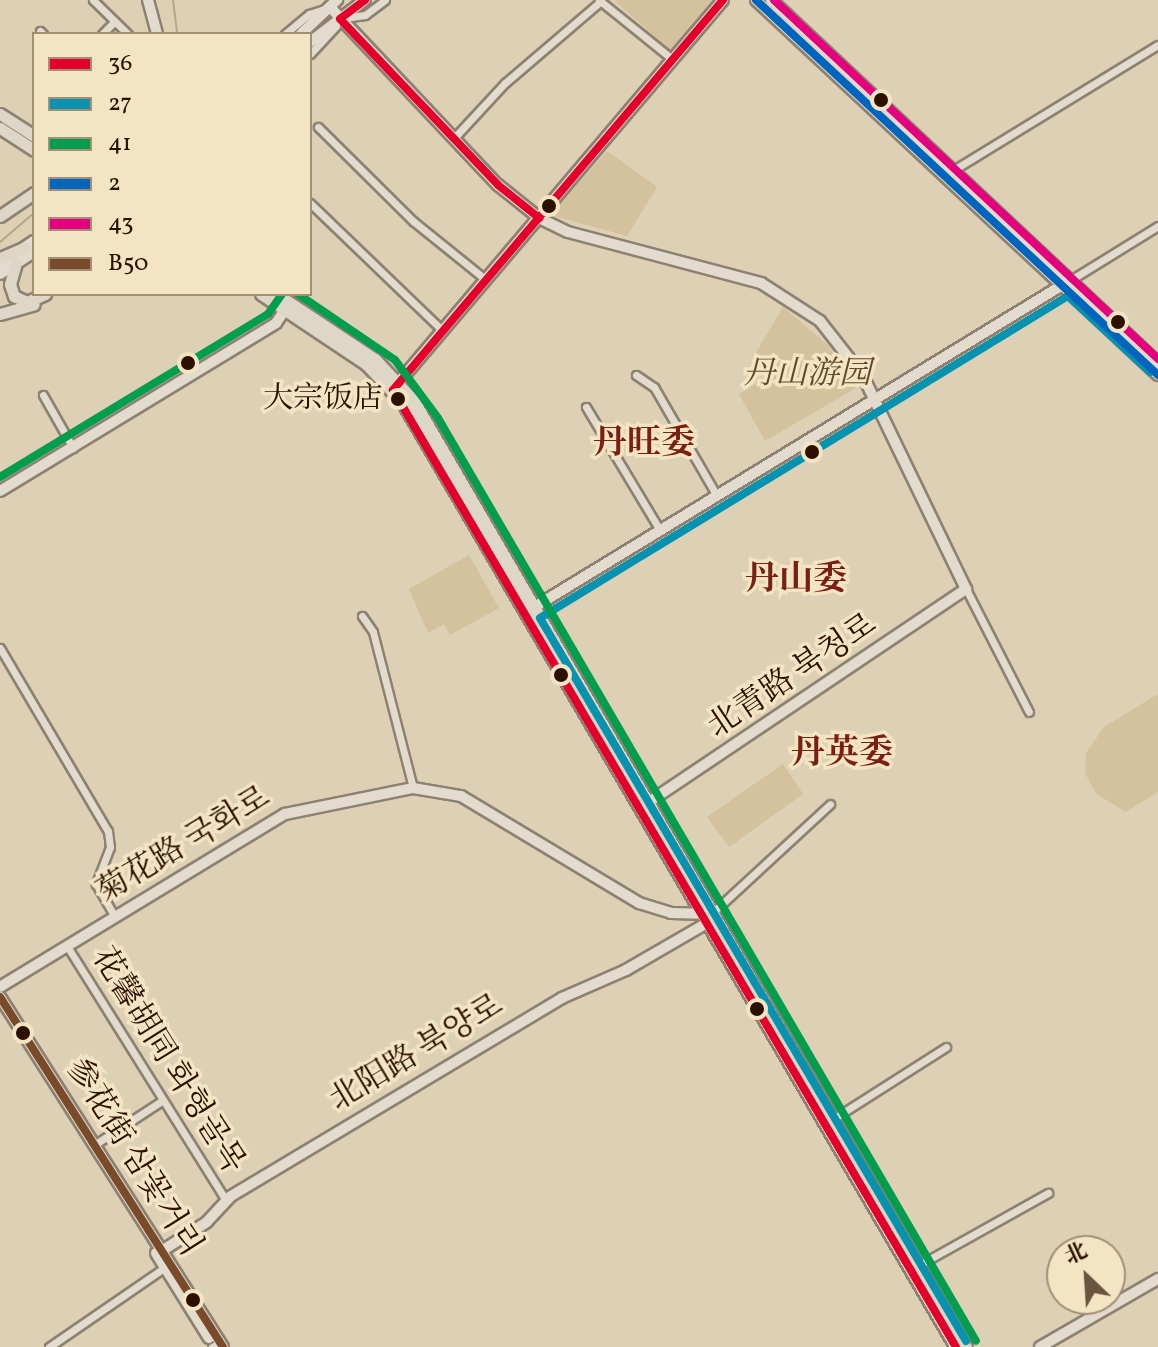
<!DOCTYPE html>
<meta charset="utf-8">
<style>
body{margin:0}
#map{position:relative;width:1158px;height:1347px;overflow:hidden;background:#ddd0b5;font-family:Vollkorn,"Noto Serif SC","Noto Serif KR",serif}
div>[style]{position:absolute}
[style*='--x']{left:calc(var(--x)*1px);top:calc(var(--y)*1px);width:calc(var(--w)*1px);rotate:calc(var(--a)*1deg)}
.green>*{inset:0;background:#d4c19d}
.stream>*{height:2px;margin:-1px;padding:0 1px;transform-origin:1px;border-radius:1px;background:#baa583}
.roads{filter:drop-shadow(2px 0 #8d8271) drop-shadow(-2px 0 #8d8271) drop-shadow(0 2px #8d8271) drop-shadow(0 -2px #8d8271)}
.street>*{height:7px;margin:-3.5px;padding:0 3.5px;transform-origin:3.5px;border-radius:3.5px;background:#e3dcce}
.secondary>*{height:10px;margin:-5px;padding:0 5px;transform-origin:5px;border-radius:5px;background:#e3dcce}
.primary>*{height:11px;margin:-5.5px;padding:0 5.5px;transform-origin:5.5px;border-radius:5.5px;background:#ded7c8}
.bus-1>*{height:8px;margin:-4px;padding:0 4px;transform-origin:4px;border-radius:4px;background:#e4002b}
.bus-2>*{height:8px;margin:-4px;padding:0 4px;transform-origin:4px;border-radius:4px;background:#0792af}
.bus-3>*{height:8px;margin:-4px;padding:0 4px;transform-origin:4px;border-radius:4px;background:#029e4d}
.bus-4>*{height:8px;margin:-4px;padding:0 4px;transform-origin:4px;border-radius:4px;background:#0065bd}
.bus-5>*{height:8px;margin:-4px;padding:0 4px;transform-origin:4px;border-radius:4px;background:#e5007d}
.bus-6>*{height:8px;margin:-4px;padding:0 4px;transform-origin:4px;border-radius:4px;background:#7a4b2a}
.dots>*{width:22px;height:22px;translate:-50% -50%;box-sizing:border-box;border:4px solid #f3e4c4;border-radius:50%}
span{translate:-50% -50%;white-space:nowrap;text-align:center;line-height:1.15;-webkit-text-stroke:7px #f3e4c4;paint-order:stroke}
.bus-label{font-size:30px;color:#2c1000}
.right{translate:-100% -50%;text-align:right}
.park-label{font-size:32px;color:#644930;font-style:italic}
.street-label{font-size:32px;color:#2c1000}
.neighbourhood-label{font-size:34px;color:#7a1f14;font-weight:700}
.legend{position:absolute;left:32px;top:32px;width:280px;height:264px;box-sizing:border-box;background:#f3e4c4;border:2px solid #a38f76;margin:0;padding:10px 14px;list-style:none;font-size:24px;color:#2c1000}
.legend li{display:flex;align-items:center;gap:16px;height:40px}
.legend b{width:40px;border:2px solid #a38f76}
.north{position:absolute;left:1046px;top:1235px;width:80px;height:80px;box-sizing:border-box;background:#f3e4c4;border:2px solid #a38f76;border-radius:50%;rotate:335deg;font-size:22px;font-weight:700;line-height:32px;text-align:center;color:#2c1000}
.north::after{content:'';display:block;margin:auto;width:28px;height:36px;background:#6a533f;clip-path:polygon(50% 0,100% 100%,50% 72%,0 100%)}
</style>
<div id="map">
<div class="green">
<div style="clip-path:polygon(614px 0,712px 0,671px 52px)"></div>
<div style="clip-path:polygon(607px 151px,657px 187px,627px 236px,550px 215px)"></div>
<div style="clip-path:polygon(783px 307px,828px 345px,856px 388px,765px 441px,739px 394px,769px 376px,754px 356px)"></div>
<div style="clip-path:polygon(469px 555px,499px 608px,450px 635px,444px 624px,428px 633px,409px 589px)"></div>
<div style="clip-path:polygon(1158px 694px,1158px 792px,1126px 812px,1096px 794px,1085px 773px,1086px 753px,1104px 727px)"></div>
<div style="clip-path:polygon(783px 764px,803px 794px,729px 847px,707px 817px)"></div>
</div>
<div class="stream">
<div style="--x:173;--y:0;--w:34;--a:83"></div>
<div style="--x:0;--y:242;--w:45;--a:-40.5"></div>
</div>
<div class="roads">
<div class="street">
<div style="--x:93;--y:0;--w:49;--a:44.2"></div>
<div style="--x:599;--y:0;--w:94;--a:38.9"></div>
<div style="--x:344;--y:18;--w:21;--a:-8"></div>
<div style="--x:365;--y:15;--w:25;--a:-37"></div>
<div style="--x:40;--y:31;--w:4;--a:45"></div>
<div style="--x:102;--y:34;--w:18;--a:-45"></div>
<div style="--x:285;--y:34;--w:31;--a:-40"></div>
<div style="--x:309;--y:14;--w:16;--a:-18"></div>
<div style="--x:310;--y:54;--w:38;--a:-47"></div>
<div style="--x:318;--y:127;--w:134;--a:44.7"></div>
<div style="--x:413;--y:221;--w:92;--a:38.9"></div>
<div style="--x:454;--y:138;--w:75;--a:-47.2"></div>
<div style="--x:505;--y:83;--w:126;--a:-40.5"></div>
<div style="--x:952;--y:171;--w:241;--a:-31.5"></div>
<div style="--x:310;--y:203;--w:182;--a:43.9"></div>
<div style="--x:1069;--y:281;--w:105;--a:-31.7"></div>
<div style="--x:636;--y:375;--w:22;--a:34"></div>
<div style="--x:654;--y:387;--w:126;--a:60"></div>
<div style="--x:43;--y:395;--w:61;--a:60.5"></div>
<div style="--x:586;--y:407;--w:144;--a:59"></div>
<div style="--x:966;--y:589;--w:138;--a:62.9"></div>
<div style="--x:362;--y:616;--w:19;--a:55"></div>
<div style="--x:373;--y:632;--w:161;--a:75.6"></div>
<div style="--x:0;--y:648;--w:212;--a:59.5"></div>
<div style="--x:108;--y:831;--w:16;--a:83"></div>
<div style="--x:110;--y:847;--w:40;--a:111"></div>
<div style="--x:96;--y:884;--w:38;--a:60"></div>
<div style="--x:711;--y:914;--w:162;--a:-42.7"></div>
<div style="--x:67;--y:946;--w:300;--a:58"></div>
<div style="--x:833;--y:1119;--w:134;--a:-32.5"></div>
<div style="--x:94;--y:1145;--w:82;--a:-33.1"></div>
<div style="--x:919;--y:1265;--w:148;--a:-29.2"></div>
<div style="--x:49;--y:1347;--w:140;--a:-34.5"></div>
<div style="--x:212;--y:1347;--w:2;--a:-27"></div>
</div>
<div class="secondary">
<div style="--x:148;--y:0;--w:35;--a:75"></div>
<div style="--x:756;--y:0;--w:550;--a:43.01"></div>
<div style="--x:771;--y:0;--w:531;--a:43.17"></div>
<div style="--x:330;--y:7;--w:245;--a:46.7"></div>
<div style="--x:498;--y:185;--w:53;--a:38.8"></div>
<div style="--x:539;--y:218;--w:32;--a:26"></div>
<div style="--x:568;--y:232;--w:200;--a:14.8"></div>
<div style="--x:761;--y:283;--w:70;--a:32.8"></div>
<div style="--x:820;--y:321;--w:70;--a:52"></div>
<div style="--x:863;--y:376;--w:237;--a:64.2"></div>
<div style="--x:966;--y:589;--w:384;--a:146.1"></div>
<div style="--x:301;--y:34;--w:50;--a:-43.4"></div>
<div style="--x:310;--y:42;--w:69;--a:-37.4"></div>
<div style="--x:0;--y:264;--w:41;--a:-34.1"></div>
<div style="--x:0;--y:274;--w:40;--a:-32.9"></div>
<div style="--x:393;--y:389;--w:510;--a:-49.69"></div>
<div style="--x:0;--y:491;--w:323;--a:-31.3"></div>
<div style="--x:276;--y:323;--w:23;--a:-56"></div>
<div style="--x:528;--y:611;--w:634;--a:-31.38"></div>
<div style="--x:0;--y:987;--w:333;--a:-31.3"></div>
<div style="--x:285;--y:814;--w:131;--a:-11.5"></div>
<div style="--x:413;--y:788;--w:49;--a:9.5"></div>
<div style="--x:461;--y:796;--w:208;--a:31"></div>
<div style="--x:639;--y:903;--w:34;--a:17"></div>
<div style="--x:671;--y:913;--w:40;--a:1.4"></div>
<div style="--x:711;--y:914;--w:10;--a:114"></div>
<div style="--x:707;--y:923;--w:94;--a:149.9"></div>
<div style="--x:626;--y:970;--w:70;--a:156.4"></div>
<div style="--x:562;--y:998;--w:387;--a:149.1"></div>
<div style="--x:230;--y:1197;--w:34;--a:133"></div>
<div style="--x:207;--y:1222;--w:59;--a:147.4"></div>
<div style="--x:0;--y:997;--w:415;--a:57.5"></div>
<div style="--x:156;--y:1253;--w:100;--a:58.1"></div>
<div style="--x:1040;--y:1347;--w:136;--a:-30"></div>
</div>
<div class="primary">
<div style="--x:0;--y:114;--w:40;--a:32.9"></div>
<div style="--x:0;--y:128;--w:40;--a:32.9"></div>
<div style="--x:0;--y:216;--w:41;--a:-34.1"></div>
<div style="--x:0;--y:258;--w:26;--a:-23"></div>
<div style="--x:16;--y:263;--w:22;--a:106"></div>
<div style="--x:10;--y:284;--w:13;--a:72"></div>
<div style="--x:14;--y:296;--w:14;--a:25"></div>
<div style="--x:27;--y:302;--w:20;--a:-24"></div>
<div style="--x:261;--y:294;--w:126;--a:33.7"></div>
<div style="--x:366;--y:364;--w:54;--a:46.5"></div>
<div style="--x:403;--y:403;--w:1094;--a:59.64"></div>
<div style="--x:277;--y:294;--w:118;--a:33.6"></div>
<div style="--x:375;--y:359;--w:57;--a:47.1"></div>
<div style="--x:414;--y:401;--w:1095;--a:59.74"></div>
<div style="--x:0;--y:314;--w:35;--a:-16"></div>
</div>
</div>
<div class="bus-1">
<div style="--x:365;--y:0;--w:31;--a:143"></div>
<div style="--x:340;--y:19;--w:229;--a:46.4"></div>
<div style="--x:498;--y:185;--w:53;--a:38.8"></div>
<div style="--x:723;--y:0;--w:511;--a:130.24"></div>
<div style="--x:393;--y:390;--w:1110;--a:59.53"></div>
</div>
<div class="bus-2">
<div style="--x:966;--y:1341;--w:839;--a:-120.51"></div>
<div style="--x:540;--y:618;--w:618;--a:-31.38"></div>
<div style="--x:1068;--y:296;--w:112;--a:42.8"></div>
</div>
<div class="bus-3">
<div style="--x:298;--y:294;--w:117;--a:34.2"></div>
<div style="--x:395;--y:360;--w:72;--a:53.4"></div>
<div style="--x:438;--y:418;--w:1068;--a:59.76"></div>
<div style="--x:0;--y:477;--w:314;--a:-31.3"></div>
<div style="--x:268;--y:314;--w:24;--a:-55"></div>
</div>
<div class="bus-4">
<div style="--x:756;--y:0;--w:550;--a:43.01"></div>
</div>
<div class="bus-5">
<div style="--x:774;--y:0;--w:526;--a:43.07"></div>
</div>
<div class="bus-6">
<div style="--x:0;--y:997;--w:415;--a:57.5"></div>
</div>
<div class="dots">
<div style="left:881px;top:100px;background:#2c1000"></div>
<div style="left:549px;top:206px;background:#2c1000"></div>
<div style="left:1118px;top:322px;background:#2c1000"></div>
<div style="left:188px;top:363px;background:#2c1000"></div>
<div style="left:398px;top:399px;background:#2c1000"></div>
<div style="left:812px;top:452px;background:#2c1000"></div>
<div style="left:561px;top:675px;background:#2c1000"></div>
<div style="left:757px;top:1009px;background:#2c1000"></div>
<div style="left:23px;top:1033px;background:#2c1000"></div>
<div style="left:193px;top:1300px;background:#2c1000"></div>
</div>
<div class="bus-label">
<span class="right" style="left:383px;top:399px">大宗饭店</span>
</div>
<div class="park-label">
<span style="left:807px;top:375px">丹山游园</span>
</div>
<div class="street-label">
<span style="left:793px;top:677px;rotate:-34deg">北青路 북청로</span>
<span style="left:184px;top:846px;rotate:-31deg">菊花路 국화로</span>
<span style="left:417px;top:1054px;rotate:-31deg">北阳路 북양로</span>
<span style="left:167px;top:1061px;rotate:58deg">花馨胡同 화형골목</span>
<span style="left:133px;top:1158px;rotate:58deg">参花街 삼꽃거리</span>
</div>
<div class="neighbourhood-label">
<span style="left:644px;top:445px">丹旺委</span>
<span style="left:796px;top:581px">丹山委</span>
<span style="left:842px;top:755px">丹英委</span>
</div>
<ul class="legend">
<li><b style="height:10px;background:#e4002b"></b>36</li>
<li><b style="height:10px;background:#0792af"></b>27</li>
<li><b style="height:10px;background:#029e4d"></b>41</li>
<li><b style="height:10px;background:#0065bd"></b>2</li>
<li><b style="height:10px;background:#e5007d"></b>43</li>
<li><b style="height:10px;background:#7a4b2a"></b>B50</li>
</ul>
<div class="north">北</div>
</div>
